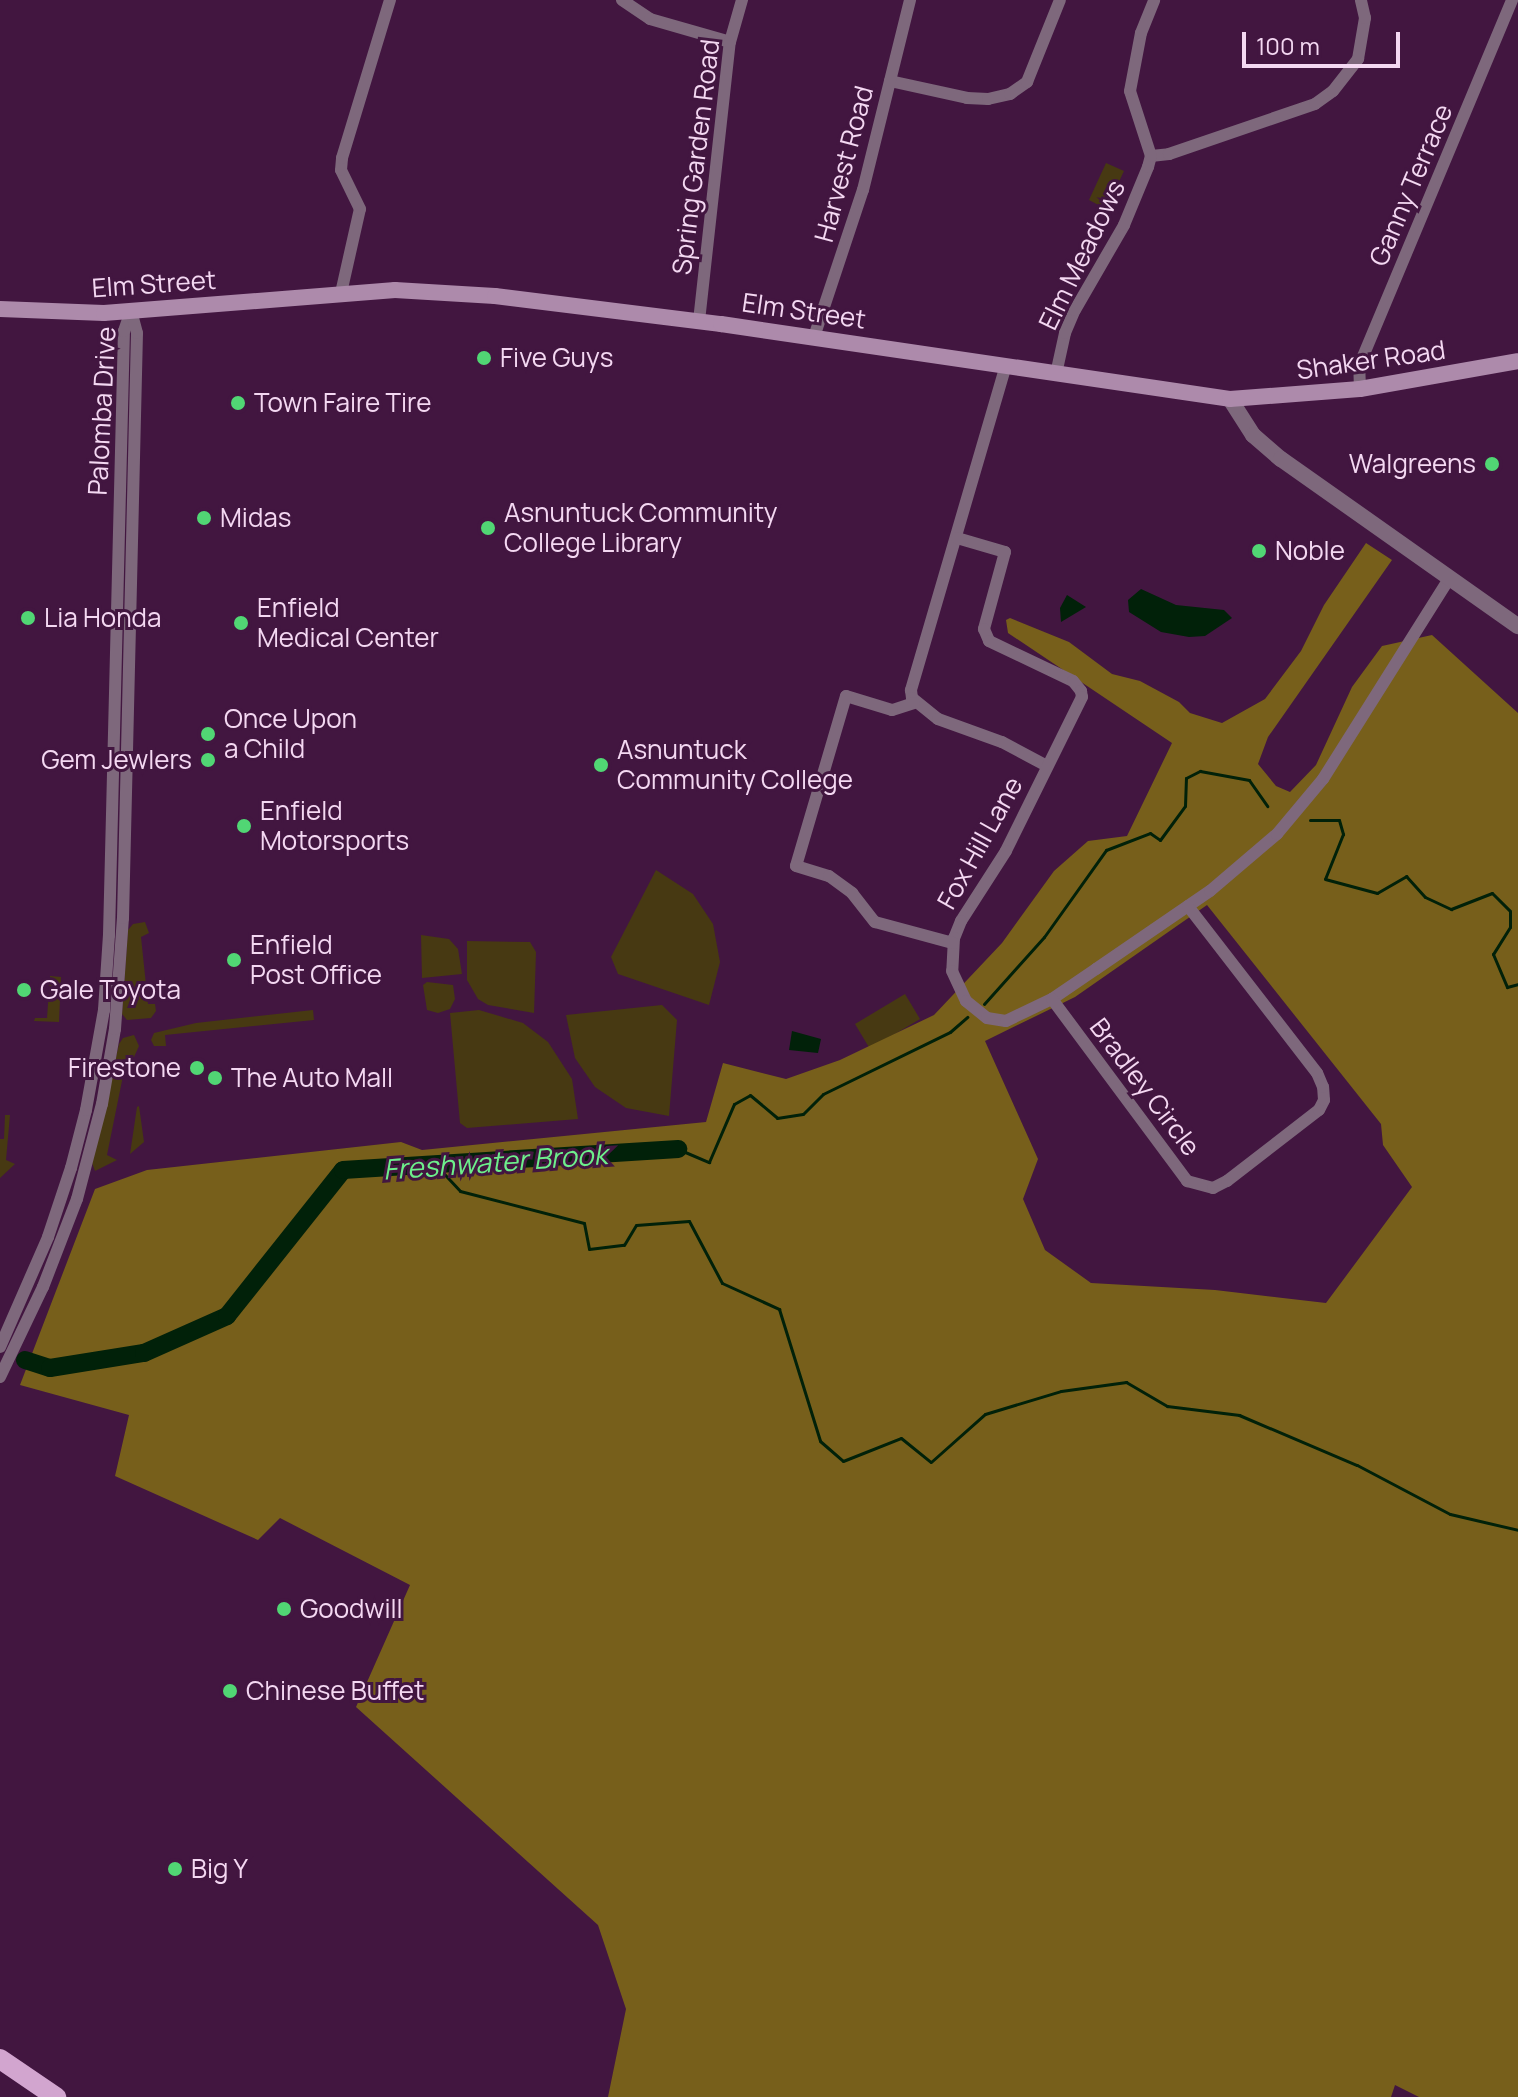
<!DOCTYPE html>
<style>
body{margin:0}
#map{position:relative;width:1518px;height:2097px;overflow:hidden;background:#421640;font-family:Manrope,sans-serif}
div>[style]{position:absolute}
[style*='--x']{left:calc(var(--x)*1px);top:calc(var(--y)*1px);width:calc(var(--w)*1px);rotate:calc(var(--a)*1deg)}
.green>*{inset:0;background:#473912}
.forest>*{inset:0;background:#775f1b}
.water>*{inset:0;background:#012109}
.stream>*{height:3px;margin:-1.5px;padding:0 1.5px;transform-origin:1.5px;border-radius:1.5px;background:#012109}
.river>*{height:18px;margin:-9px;padding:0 9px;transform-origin:9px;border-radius:9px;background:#012109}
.minor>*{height:12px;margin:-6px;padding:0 6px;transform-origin:6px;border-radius:6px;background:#7e687c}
.tertiary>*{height:16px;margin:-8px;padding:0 8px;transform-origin:8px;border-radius:8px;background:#7e687c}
.secondary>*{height:16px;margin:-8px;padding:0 8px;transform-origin:8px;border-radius:8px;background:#ad8aab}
.primary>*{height:20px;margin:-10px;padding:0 10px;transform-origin:10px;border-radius:10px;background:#d2a5cf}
.dots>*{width:22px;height:22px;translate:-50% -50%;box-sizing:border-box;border:4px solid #421640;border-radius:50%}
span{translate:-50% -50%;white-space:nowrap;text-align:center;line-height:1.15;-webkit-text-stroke:6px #421640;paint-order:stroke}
.street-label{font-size:26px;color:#f4d8f2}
.poi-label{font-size:26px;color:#f4d8f2}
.left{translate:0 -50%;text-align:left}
.right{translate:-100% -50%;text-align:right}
.water-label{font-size:28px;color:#6def8b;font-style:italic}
.scale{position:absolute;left:1242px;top:32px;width:158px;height:36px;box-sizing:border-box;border:4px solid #f4d8f2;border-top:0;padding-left:10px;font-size:24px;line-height:28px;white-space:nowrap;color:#f4d8f2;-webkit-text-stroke:6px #421640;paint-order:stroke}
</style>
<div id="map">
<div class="green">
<div style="clip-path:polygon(1106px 163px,1124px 171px,1106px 209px,1089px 200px)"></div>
<div style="clip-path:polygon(656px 870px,693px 894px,713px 924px,720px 962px,709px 1005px,618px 974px,611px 957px)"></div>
<div style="clip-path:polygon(145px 922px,149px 933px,141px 937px,148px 1004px,155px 1004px,156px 1011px,151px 1018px,127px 1020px,122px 1014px,128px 930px,133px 924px)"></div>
<div style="clip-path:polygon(421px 935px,449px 939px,458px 949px,462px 974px,422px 978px)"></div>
<div style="clip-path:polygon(467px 941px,530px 942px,536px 952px,534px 1013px,488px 1005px,478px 999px,467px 980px)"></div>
<div style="clip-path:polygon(50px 976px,61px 977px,59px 1022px,34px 1021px,35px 1018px,47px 1018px)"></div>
<div style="clip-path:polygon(427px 982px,453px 985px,455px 999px,450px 1009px,438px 1013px,427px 1010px,423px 985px)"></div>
<div style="clip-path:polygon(905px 994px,920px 1019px,870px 1049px,855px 1024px)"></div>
<div style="clip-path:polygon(662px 1005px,677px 1020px,669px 1116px,626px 1108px,595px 1087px,575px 1058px,566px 1015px)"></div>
<div style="clip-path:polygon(313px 1010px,314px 1020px,165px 1035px,166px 1046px,154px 1046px,151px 1040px,154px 1033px,196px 1023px)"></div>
<div style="clip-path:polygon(479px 1010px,523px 1023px,548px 1042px,572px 1079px,578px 1119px,467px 1128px,460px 1123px,450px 1013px)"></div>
<div style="clip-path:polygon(134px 1035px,139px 1046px,134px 1057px,127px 1056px,107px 1155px,117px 1160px,95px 1171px,92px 1163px,119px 1044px,123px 1038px)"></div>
<div style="clip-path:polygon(139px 1106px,144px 1142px,130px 1154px,137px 1107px)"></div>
<div style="clip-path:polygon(5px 1115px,10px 1115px,6px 1160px,15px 1164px,0 1178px,0 1139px,4px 1139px)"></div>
</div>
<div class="forest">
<div style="clip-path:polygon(evenodd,1366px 543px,1392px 560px,1268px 737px,1258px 764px,1276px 786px,1290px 792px,1316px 765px,1352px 687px,1382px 646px,1432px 635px,1518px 713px,1518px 2097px,1419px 2097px,1395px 2085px,1391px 2097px,608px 2097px,626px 2009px,598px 1925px,356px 1707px,410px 1585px,280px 1518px,258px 1540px,115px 1476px,129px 1415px,20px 1385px,95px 1189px,147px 1170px,401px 1142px,422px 1150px,706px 1122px,723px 1063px,786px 1079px,840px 1060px,934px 1015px,1002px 943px,1054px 871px,1088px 841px,1127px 836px,1172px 743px,1008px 633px,1006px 620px,1010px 618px,1069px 642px,1112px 674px,1140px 681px,1179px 702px,1190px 713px,1222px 723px,1265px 699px,1301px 651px,1324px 605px,1366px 543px,1207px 905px,1381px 1124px,1383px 1145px,1412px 1187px,1326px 1303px,1215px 1290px,1091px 1283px,1045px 1250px,1023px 1199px,1038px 1159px,985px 1041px,1075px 997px,1207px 905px)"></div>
</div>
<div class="water">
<div style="clip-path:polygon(1141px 589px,1176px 605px,1224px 610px,1232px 618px,1205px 636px,1189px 637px,1161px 632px,1129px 612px,1128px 600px)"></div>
<div style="clip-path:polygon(1067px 595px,1086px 607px,1061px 622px,1060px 608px)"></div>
<div style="clip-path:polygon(792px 1031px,821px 1039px,818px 1053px,789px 1050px)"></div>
</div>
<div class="stream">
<div style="--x:1310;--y:820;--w:29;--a:0"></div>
<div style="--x:1339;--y:820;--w:15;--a:74"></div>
<div style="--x:1343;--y:834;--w:48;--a:111.8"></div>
<div style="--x:1325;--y:879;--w:54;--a:15.1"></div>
<div style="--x:1377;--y:893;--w:34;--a:-30"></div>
<div style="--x:1406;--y:876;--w:28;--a:48"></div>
<div style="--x:1425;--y:897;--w:29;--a:25"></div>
<div style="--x:1451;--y:909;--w:44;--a:-21.3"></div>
<div style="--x:1492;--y:893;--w:25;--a:45"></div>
<div style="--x:1510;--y:911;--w:16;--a:90"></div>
<div style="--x:1510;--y:927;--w:32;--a:122"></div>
<div style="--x:1493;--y:954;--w:36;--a:67"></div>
<div style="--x:1507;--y:987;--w:11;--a:-15"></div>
<div style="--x:984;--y:1004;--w:90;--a:-48.2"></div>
<div style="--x:1044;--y:937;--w:107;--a:-54.5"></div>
<div style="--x:1106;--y:850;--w:47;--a:-21.1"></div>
<div style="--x:1150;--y:833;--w:12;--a:35"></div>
<div style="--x:1160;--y:840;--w:42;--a:-53.7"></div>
<div style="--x:1185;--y:806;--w:28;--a:-88"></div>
<div style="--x:1186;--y:778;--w:16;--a:-27"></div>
<div style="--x:1200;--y:771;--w:50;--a:10.4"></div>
<div style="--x:1249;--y:780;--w:32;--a:55"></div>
<div style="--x:678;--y:1149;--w:34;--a:23"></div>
<div style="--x:709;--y:1162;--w:63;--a:-66.7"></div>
<div style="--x:734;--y:1104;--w:18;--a:-29"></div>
<div style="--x:750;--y:1095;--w:35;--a:40"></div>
<div style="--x:777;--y:1118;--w:26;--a:-9"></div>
<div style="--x:803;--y:1114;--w:28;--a:-45"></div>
<div style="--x:823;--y:1094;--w:141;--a:-26"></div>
<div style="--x:950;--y:1032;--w:23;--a:-41"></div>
<div style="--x:434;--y:1163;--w:38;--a:47"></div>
<div style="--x:460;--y:1191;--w:128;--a:14.5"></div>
<div style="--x:584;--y:1223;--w:26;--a:79"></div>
<div style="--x:589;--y:1249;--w:35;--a:-7"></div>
<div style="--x:624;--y:1245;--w:23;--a:-59"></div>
<div style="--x:636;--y:1225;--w:53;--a:-4.3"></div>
<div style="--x:689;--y:1221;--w:70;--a:62"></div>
<div style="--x:722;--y:1283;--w:63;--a:24.5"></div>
<div style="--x:779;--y:1309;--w:138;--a:72.7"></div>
<div style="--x:820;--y:1441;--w:30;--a:41"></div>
<div style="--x:843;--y:1461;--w:62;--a:-21.6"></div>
<div style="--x:901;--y:1438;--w:38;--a:39"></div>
<div style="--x:931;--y:1462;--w:72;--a:-41.6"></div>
<div style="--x:985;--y:1414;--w:79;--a:-16.8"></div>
<div style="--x:1061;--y:1391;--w:66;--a:-7.9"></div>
<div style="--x:1126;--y:1382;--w:48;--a:30.3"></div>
<div style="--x:1167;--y:1406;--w:73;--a:7.1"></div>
<div style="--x:1239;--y:1415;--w:128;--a:23"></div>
<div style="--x:1357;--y:1465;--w:105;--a:27.8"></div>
<div style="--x:1450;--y:1514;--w:70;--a:13.2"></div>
</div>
<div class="river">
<div style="--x:25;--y:1360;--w:26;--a:18"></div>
<div style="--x:50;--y:1368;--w:95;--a:-9.1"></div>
<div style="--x:144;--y:1353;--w:91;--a:-24"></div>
<div style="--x:227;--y:1316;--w:186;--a:-51.5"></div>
<div style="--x:343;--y:1170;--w:336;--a:-3.6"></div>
</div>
<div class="minor">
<div style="--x:622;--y:0;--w:34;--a:34"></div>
<div style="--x:650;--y:19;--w:83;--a:16"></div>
<div style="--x:890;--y:81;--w:79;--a:12.4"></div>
<div style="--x:967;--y:98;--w:21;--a:3"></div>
<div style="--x:988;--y:99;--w:23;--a:-13"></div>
<div style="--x:1010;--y:94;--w:21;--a:-35"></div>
<div style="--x:1027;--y:82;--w:88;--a:-68.1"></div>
<div style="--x:1151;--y:156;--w:18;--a:-6"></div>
<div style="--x:1169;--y:154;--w:154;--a:-18.9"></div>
<div style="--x:1315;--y:104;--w:22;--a:-36"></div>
<div style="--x:1333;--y:91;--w:41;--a:-52"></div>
<div style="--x:1358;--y:59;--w:42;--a:-80.3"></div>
<div style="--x:1365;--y:18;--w:18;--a:-103"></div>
<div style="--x:341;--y:293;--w:86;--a:-77.3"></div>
<div style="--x:360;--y:209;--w:43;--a:-116"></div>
<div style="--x:341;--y:170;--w:12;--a:-85"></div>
<div style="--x:342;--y:158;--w:165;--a:-73.1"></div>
<div style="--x:699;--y:321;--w:281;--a:-83.7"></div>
<div style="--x:730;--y:42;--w:44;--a:-74.1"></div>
<div style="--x:814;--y:337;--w:155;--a:-71.6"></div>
<div style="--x:863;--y:190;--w:196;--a:-76.1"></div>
<div style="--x:1006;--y:365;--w:339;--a:106.3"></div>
<div style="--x:911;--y:690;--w:8;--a:83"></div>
<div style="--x:912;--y:698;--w:33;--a:39"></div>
<div style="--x:938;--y:719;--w:68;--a:19.8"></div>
<div style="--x:1002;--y:742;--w:51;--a:28.1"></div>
<div style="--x:1056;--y:374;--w:42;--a:-77.6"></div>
<div style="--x:1065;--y:333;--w:25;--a:-67"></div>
<div style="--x:1075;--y:310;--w:98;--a:-60"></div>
<div style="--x:1124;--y:225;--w:63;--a:-67.5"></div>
<div style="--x:1148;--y:167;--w:11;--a:-75"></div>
<div style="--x:1151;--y:156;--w:68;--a:-107.9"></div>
<div style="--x:1130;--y:91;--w:59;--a:-79.3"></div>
<div style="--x:1141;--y:33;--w:35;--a:-68"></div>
<div style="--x:1360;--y:389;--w:23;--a:-92"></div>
<div style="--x:1359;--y:366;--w:397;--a:-67.3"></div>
<div style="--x:957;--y:538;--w:50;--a:16.3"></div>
<div style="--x:1005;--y:552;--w:80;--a:105.3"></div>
<div style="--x:984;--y:629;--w:13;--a:67"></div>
<div style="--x:989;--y:641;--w:93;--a:25.5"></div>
<div style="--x:1073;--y:681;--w:13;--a:51"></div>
<div style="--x:1081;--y:691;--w:6;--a:81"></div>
<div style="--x:1082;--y:697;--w:172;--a:116.3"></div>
<div style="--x:1006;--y:851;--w:83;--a:122.7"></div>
<div style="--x:961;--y:921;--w:18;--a:112"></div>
<div style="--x:954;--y:938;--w:33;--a:93"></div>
<div style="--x:952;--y:971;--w:33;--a:65"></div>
<div style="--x:966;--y:1001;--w:27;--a:39"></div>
<div style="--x:987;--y:1018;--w:19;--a:9"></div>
<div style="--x:1006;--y:1021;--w:51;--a:-25.6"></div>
<div style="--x:1052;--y:999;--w:53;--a:-34.3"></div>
<div style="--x:1096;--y:969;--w:138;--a:-34.4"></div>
<div style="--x:1210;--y:891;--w:88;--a:-40.4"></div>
<div style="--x:1277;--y:834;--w:72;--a:-50.1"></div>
<div style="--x:1323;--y:779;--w:236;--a:-57.8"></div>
<div style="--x:914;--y:703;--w:23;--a:162"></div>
<div style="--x:892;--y:710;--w:48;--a:-163.1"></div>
<div style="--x:846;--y:696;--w:177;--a:106.4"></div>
<div style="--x:796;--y:866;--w:34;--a:17"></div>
<div style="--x:829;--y:876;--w:29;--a:36"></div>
<div style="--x:852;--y:893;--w:37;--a:52"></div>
<div style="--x:875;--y:922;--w:81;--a:15.1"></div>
<div style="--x:1052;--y:999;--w:227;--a:53.4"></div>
<div style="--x:1187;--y:1181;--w:27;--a:15"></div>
<div style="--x:1213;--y:1188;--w:16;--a:-27"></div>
<div style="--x:1227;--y:1181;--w:116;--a:-37.7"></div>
<div style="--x:1319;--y:1110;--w:11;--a:-63"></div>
<div style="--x:1324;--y:1100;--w:13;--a:-94"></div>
<div style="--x:1323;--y:1087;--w:15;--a:-113"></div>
<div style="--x:1317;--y:1073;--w:211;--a:-127.7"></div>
<div style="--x:0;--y:1347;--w:120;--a:-66.4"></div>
<div style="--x:48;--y:1237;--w:73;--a:-71.6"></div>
<div style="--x:71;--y:1168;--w:60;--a:-75.5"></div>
<div style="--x:86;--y:1110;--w:102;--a:-79.8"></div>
<div style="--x:104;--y:1010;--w:75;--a:-86.2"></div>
<div style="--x:109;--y:935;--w:604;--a:-88.58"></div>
<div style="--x:124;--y:331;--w:21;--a:-71"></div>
<div style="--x:0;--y:1377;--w:100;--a:-64.5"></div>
<div style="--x:43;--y:1287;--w:94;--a:-68.9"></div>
<div style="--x:77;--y:1199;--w:98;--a:-75.3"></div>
<div style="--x:102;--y:1104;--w:76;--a:-80.2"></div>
<div style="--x:115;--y:1029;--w:111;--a:-85.9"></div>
<div style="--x:123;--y:918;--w:585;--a:-88.63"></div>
<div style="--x:137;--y:333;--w:23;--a:-105"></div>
</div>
<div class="tertiary">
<div style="--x:1230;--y:399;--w:43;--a:57.4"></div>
<div style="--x:1253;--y:435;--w:37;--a:41"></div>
<div style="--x:1281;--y:459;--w:290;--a:35.2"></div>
</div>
<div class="secondary">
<div style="--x:0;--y:309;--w:104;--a:2.2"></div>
<div style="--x:104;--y:313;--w:292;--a:-4.5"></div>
<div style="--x:395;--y:290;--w:100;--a:3.4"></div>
<div style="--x:495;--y:296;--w:228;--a:7.1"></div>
<div style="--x:721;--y:324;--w:514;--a:8.38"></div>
<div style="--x:1230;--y:399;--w:130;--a:-4.4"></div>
<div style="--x:1360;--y:389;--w:160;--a:-10"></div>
</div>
<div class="primary">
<div style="--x:0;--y:2059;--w:68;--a:34.2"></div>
</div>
<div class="dots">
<div style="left:484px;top:358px;background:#51d674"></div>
<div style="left:238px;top:403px;background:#51d674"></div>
<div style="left:1492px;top:464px;background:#51d674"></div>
<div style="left:204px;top:518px;background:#51d674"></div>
<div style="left:488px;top:528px;background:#51d674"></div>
<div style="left:1259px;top:551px;background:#51d674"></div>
<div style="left:28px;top:618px;background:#51d674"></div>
<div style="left:241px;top:623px;background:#51d674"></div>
<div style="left:208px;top:734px;background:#51d674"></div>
<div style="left:208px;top:760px;background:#51d674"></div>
<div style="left:601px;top:765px;background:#51d674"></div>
<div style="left:244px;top:826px;background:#51d674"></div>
<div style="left:234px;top:960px;background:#51d674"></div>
<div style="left:24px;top:990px;background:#51d674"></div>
<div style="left:197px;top:1068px;background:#51d674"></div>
<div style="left:215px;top:1078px;background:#51d674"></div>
<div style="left:284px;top:1609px;background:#51d674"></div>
<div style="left:230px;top:1691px;background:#51d674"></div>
<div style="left:175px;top:1869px;background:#51d674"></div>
</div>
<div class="street-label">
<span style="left:696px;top:157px;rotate:-83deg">Spring Garden Road</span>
<span style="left:844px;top:164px;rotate:-75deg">Harvest Road</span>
<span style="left:1411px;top:185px;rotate:-67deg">Ganny Terrace</span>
<span style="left:1082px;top:255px;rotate:-64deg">Elm Meadows</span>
<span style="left:154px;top:284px;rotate:-4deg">Elm Street</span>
<span style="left:804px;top:311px;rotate:8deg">Elm Street</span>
<span style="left:1371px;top:360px;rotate:-8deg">Shaker Road</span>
<span style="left:102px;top:411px;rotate:-87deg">Palomba Drive</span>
<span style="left:980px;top:843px;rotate:-61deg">Fox Hill Lane</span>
<span style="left:1145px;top:1087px;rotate:53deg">Bradley Circle</span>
</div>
<div class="poi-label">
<span class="left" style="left:500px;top:358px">Five Guys</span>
<span class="left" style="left:254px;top:403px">Town Faire Tire</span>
<span class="right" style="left:1476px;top:464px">Walgreens</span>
<span class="left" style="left:504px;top:528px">Asnuntuck Community<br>College Library</span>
<span class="left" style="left:220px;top:518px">Midas</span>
<span class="left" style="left:1275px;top:551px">Noble</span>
<span class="left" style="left:257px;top:623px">Enfield<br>Medical Center</span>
<span class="left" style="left:44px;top:618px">Lia Honda</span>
<span class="left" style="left:224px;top:734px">Once Upon<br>a Child</span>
<span class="left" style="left:617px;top:765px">Asnuntuck<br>Community College</span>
<span class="right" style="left:192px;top:760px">Gem Jewlers</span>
<span class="left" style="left:260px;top:826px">Enfield<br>Motorsports</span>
<span class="left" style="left:250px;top:960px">Enfield<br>Post Office</span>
<span class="left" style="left:40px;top:990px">Gale Toyota</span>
<span class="right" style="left:181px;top:1068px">Firestone</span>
<span class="left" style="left:231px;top:1078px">The Auto Mall</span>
<span class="left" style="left:300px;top:1609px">Goodwill</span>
<span class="left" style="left:246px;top:1691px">Chinese Buffet</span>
<span class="left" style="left:191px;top:1869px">Big Y</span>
</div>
<div class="water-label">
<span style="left:495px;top:1161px;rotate:-4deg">Freshwater Brook</span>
</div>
<div class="scale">100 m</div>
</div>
